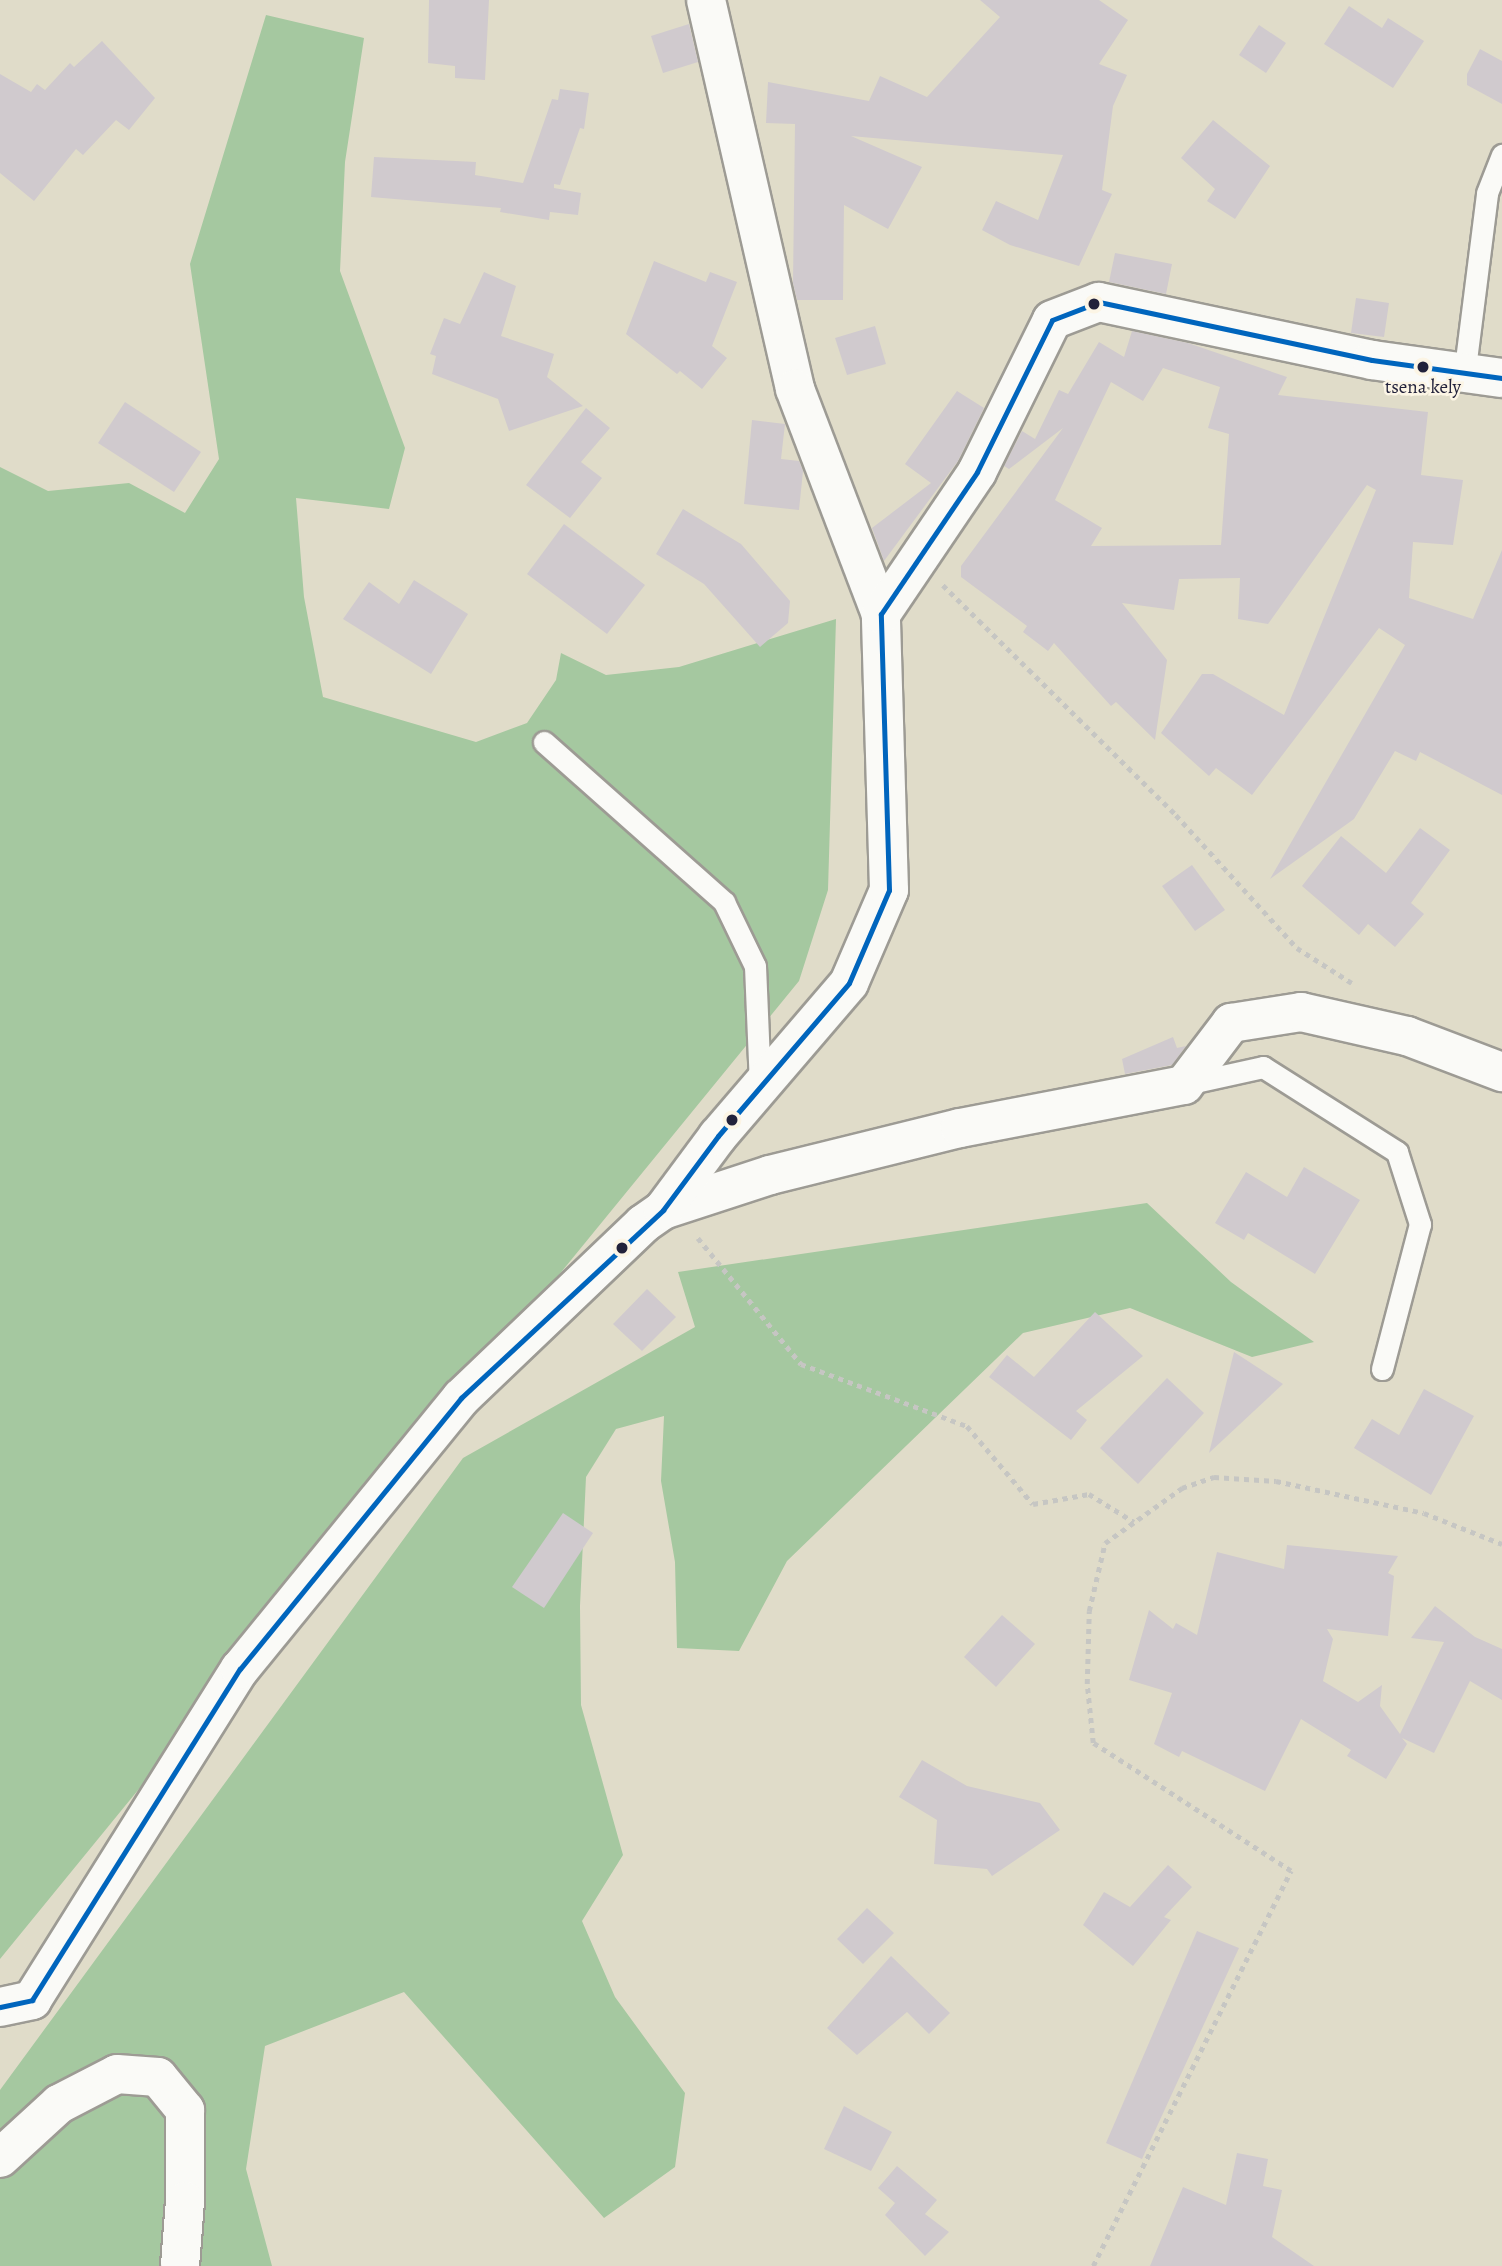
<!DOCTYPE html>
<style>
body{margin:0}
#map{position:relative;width:1502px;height:2266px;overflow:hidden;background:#e0dcc9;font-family:Alegreya,serif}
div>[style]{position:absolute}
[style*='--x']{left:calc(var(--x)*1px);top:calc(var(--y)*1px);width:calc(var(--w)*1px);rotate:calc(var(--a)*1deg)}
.forest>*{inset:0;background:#a5c8a0}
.building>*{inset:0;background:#d0cace}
.path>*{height:4.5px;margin-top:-2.25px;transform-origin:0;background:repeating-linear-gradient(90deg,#c6c6c3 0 5px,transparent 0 10px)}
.roads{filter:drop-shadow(2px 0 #9d9b94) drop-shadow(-2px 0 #9d9b94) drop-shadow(0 2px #9d9b94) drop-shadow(0 -2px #9d9b94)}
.service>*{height:21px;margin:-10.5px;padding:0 10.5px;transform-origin:10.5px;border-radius:10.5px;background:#fafaf7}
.minor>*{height:38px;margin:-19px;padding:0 19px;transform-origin:19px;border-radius:19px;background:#fafaf7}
.tertiary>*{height:38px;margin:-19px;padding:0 19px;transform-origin:19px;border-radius:19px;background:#fafaf7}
.bus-1>*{height:5px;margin:-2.5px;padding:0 2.5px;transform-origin:2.5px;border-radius:2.5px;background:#0065bd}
.dots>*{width:19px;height:19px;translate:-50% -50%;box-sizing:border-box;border:4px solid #fcf5e5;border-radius:50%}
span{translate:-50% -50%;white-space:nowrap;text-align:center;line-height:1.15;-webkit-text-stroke:5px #fcf5e5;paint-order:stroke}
.bus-label{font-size:19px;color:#22223b}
</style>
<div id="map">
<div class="forest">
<div style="clip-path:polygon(266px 15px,364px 38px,345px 162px,340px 271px,405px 448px,389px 509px,296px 498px,304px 597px,323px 697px,476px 742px,527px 723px,556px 680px,561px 653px,606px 675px,679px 667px,836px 619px,828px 890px,799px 981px,0 1959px,0 467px,48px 491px,129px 483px,185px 513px,219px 459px,190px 264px)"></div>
<div style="clip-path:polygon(1147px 1203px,1231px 1282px,1314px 1342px,1252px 1357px,1130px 1308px,1023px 1333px,787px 1561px,739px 1651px,677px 1648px,675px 1562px,661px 1481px,664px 1416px,616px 1429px,586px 1477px,580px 1606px,581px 1705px,623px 1855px,582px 1921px,615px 1997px,685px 2093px,675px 2167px,604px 2218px,404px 1992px,265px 2046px,246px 2169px,272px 2266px,0 2266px,0 2090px,463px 1458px,695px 1327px,678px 1272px)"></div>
</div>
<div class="building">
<div style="clip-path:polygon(429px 0,489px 0,485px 80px,455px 78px,455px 66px,428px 63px)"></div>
<div style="clip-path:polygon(980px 0,1099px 0,1128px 20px,1099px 64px,1127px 75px,1113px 106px,1102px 190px,1112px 194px,1079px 266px,1010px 245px,982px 230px,996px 201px,1038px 220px,1063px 155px,851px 136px,922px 167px,888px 229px,844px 205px,843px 300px,797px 300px,793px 283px,795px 124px,766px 123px,768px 82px,869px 101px,880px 76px,927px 97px,1000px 17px)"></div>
<div style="clip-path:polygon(1349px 6px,1382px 28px,1388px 18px,1424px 41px,1393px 88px,1324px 44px)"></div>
<div style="clip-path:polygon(689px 24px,698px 62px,663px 73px,651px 36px)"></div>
<div style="clip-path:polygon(1259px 25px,1286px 43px,1266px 73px,1239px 55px)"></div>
<div style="clip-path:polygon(102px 41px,155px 98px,129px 130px,116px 120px,83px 155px,76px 149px,34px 201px,0 173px,0 74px,31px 92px,37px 84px,45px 90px,70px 63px,74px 67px)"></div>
<div style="clip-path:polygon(1480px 49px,1502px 61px,1502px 104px,1467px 85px,1467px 74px)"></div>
<div style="clip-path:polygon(560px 89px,589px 93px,584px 129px,580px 128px,560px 185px,554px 184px,554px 188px,581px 193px,578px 215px,550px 212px,549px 220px,500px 212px,501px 208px,371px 197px,374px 157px,476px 162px,475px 175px,523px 183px,552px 99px,558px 100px)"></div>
<div style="clip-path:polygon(1213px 120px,1270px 166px,1235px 219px,1207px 201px,1215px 189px,1181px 158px)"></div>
<div style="clip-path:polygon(1115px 253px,1172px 264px,1166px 294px,1109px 282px)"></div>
<div style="clip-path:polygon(654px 261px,706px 282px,710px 272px,737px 282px,712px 346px,727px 358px,702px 389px,680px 371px,677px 374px,626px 334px)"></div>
<div style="clip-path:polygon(484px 272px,516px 286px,501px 336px,554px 354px,547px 377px,583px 406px,509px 431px,498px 399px,432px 374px,436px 356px,430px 354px,444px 318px,460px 324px)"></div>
<div style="clip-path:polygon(1356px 298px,1389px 303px,1384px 337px,1351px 333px)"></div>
<div style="clip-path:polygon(875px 326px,886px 364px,847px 375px,835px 338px)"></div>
<div style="clip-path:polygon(evenodd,1132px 331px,1188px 343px,1287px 377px,1278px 395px,1428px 412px,1421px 475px,1463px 480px,1453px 545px,1413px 542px,1409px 598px,1473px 619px,1502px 550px,1502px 795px,1420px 752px,1416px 761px,1395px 751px,1354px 819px,1270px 879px,1405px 645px,1379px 628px,1252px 795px,1216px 768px,1209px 776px,1161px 733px,1202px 674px,1213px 674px,1284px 715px,1376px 490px,1367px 485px,1268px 624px,1238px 619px,1240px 578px,1179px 579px,1174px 610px,1122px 603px,1167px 660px,1155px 740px,1116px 702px,1111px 706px,1054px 643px,1048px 651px,1023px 632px,1027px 626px,961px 577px,961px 566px,1063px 428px,1009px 469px,1004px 466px,1022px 431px,1035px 439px,1059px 390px,1068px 394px,1099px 342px,1124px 357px,1132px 331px,1163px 368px,1220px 387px,1208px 428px,1229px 434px,1221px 545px,1091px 546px,1102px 528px,1055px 500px,1111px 382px,1143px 401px,1163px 368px)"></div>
<div style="clip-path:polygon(957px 391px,984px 408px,958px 461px,884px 561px,872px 528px,931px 483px,905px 464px)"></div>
<div style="clip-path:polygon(125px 402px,201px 452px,174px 492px,98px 443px)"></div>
<div style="clip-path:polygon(586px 408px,610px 428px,581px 462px,602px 478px,570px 518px,526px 485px)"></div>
<div style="clip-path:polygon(752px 420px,785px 424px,781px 459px,799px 461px,803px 471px,799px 510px,744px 504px)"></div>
<div style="clip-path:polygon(683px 509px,741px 544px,790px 601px,788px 623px,760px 647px,704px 584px,656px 554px)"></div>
<div style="clip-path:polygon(564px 524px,645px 585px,607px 634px,527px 574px)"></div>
<div style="clip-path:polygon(414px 580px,468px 614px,431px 674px,343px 619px,369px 582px,399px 604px)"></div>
<div style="clip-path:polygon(1420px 828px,1450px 850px,1411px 903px,1424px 914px,1395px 947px,1368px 924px,1359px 935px,1302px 886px,1341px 836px,1386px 873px)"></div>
<div style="clip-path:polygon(1192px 865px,1225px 910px,1195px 931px,1162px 886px)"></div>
<div style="clip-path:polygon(1173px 1037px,1177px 1048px,1186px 1046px,1172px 1065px,1125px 1074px,1122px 1059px)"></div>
<div style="clip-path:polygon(1304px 1167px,1360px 1200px,1315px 1274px,1248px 1233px,1244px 1240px,1215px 1223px,1246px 1172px,1287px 1197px)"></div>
<div style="clip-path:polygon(647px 1289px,676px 1317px,642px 1351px,613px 1324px)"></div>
<div style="clip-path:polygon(1095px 1312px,1143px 1356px,1076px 1411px,1087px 1420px,1071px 1440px,989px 1377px,1007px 1355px,1034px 1377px)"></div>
<div style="clip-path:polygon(1234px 1352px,1283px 1384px,1209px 1453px)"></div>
<div style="clip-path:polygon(1167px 1378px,1204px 1413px,1138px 1484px,1100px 1448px)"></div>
<div style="clip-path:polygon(1424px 1389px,1474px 1416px,1431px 1495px,1354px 1448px,1372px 1419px,1399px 1435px)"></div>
<div style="clip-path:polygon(563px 1513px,593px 1533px,544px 1608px,512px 1587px)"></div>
<div style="clip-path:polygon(1287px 1545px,1398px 1556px,1388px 1573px,1394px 1576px,1388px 1636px,1327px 1629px,1333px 1639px,1323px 1681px,1358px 1702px,1382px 1685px,1380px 1706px,1400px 1734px,1444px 1642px,1411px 1638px,1435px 1606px,1475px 1637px,1502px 1649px,1502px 1700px,1470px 1681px,1434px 1753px,1402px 1738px,1407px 1744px,1386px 1779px,1347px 1756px,1351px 1750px,1301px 1719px,1265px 1791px,1182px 1751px,1179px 1757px,1154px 1744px,1172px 1693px,1129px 1680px,1149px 1610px,1173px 1629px,1176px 1623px,1197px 1635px,1217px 1552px,1284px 1569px)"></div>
<div style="clip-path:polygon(1002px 1615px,1035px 1644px,996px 1687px,964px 1657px)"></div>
<div style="clip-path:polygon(922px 1760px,967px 1786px,1040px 1803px,1060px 1830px,992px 1876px,987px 1869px,934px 1864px,937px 1820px,899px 1797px)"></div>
<div style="clip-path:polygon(1168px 1865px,1192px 1887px,1164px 1917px,1171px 1920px,1133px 1966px,1083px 1925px,1104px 1892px,1130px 1907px)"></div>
<div style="clip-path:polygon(867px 1908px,894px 1933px,863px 1964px,837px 1939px)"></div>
<div style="clip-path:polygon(1197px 1931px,1239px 1948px,1142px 2159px,1106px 2143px)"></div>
<div style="clip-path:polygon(891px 1956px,950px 2013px,929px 2034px,907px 2012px,857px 2055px,827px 2028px)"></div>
<div style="clip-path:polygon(844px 2106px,892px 2132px,871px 2171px,824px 2149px)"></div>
<div style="clip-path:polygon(1237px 2153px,1268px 2159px,1263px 2186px,1282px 2190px,1272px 2237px,1314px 2266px,1150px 2266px,1183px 2187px,1226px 2205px)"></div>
<div style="clip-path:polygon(897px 2166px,937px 2200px,925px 2214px,949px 2232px,925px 2256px,885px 2215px,895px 2203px,878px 2188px)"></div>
</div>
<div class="path">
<div style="--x:943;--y:585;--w:327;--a:44.6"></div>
<div style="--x:1176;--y:815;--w:180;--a:47.7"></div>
<div style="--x:1297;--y:948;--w:65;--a:32.5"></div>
<div style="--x:698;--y:1238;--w:163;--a:50.7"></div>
<div style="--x:801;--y:1364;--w:177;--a:20.5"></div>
<div style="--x:967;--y:1426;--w:102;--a:49.8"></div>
<div style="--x:1033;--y:1504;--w:57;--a:-10.1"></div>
<div style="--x:1089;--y:1494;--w:53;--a:31.9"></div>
<div style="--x:1093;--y:2266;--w:442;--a:-63.4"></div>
<div style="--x:1291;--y:1871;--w:236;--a:-147.1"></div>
<div style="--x:1093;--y:1743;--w:59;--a:-95.8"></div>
<div style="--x:1087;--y:1684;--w:73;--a:-88.4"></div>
<div style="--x:1089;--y:1611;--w:70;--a:-76.8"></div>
<div style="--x:1105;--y:1543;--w:95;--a:-35.5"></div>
<div style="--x:1182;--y:1488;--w:34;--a:-19"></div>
<div style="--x:1214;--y:1477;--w:62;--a:3.7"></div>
<div style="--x:1276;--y:1481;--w:151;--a:12.2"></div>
<div style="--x:1424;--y:1513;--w:84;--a:21.7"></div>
</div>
<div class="roads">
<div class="service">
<div style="--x:1464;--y:376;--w:184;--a:-82.8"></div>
<div style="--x:1487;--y:193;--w:41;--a:-68.5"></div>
<div style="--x:544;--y:742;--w:241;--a:41.6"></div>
<div style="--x:724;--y:902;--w:71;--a:64.2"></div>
<div style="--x:755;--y:966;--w:119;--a:87.6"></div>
<div style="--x:1186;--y:1084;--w:79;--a:-12.4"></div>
<div style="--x:1263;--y:1067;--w:159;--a:32.4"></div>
<div style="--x:1397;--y:1152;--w:76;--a:72.3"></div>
<div style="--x:1420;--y:1224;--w:150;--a:104.7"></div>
</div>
<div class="minor">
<div style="--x:706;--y:0;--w:399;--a:77.1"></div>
<div style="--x:795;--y:389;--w:241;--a:69.1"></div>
<div style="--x:663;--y:1210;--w:113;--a:-18.1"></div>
<div style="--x:770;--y:1175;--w:196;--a:-13.9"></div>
<div style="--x:960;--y:1128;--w:228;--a:-10.9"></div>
<div style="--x:1184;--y:1085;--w:78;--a:-52.8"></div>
<div style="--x:1231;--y:1023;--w:71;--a:-8.9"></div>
<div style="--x:1301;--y:1012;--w:109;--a:12.8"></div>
<div style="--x:1407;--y:1036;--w:102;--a:20.8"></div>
</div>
<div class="tertiary">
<div style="--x:0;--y:2007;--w:33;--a:-12"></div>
<div style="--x:32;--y:2000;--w:391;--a:-57.9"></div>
<div style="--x:240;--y:1669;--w:350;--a:-50.8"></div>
<div style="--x:461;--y:1398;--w:252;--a:-43.7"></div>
<div style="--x:643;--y:1224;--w:24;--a:-35"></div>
<div style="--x:663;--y:1210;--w:92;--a:-53.4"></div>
<div style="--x:718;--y:1136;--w:201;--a:-49.4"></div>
<div style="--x:849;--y:983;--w:101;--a:-66.7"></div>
<div style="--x:889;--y:890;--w:276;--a:-91.7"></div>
<div style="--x:881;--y:614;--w:171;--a:-55.9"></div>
<div style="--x:977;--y:472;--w:169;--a:-63.7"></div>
<div style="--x:1052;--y:320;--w:50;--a:-21"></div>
<div style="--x:1099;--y:302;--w:279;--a:12"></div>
<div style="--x:1372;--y:360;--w:131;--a:7.9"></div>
<div style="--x:0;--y:2158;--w:80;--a:-42.5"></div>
<div style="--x:59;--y:2104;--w:65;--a:-27.3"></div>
<div style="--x:117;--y:2074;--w:41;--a:4.2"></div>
<div style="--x:158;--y:2077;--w:43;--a:50.7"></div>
<div style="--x:185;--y:2110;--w:91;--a:90"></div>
<div style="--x:185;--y:2201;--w:65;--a:94.4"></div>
</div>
</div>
<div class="bus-1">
<div style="--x:0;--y:2007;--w:33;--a:-12"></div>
<div style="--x:32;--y:2000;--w:391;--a:-57.9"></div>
<div style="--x:240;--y:1669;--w:350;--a:-50.8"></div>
<div style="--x:461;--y:1398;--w:276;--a:-42.9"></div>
<div style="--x:663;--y:1210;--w:92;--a:-53.4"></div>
<div style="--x:718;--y:1136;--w:201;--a:-49.4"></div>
<div style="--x:849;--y:983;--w:101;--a:-66.7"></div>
<div style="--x:889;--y:890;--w:276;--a:-91.7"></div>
<div style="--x:881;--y:614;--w:171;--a:-55.9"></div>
<div style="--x:977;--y:472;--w:169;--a:-63.7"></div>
<div style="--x:1052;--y:320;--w:50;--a:-21"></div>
<div style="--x:1099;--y:302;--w:279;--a:12"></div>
<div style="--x:1372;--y:360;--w:131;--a:7.9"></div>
</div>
<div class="dots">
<div style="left:1094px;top:304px;background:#22223b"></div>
<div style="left:1423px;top:367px;background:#22223b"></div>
<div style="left:732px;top:1120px;background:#22223b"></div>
<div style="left:622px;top:1248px;background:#22223b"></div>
</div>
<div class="bus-label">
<span style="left:1423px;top:388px">tsena kely</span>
</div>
</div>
